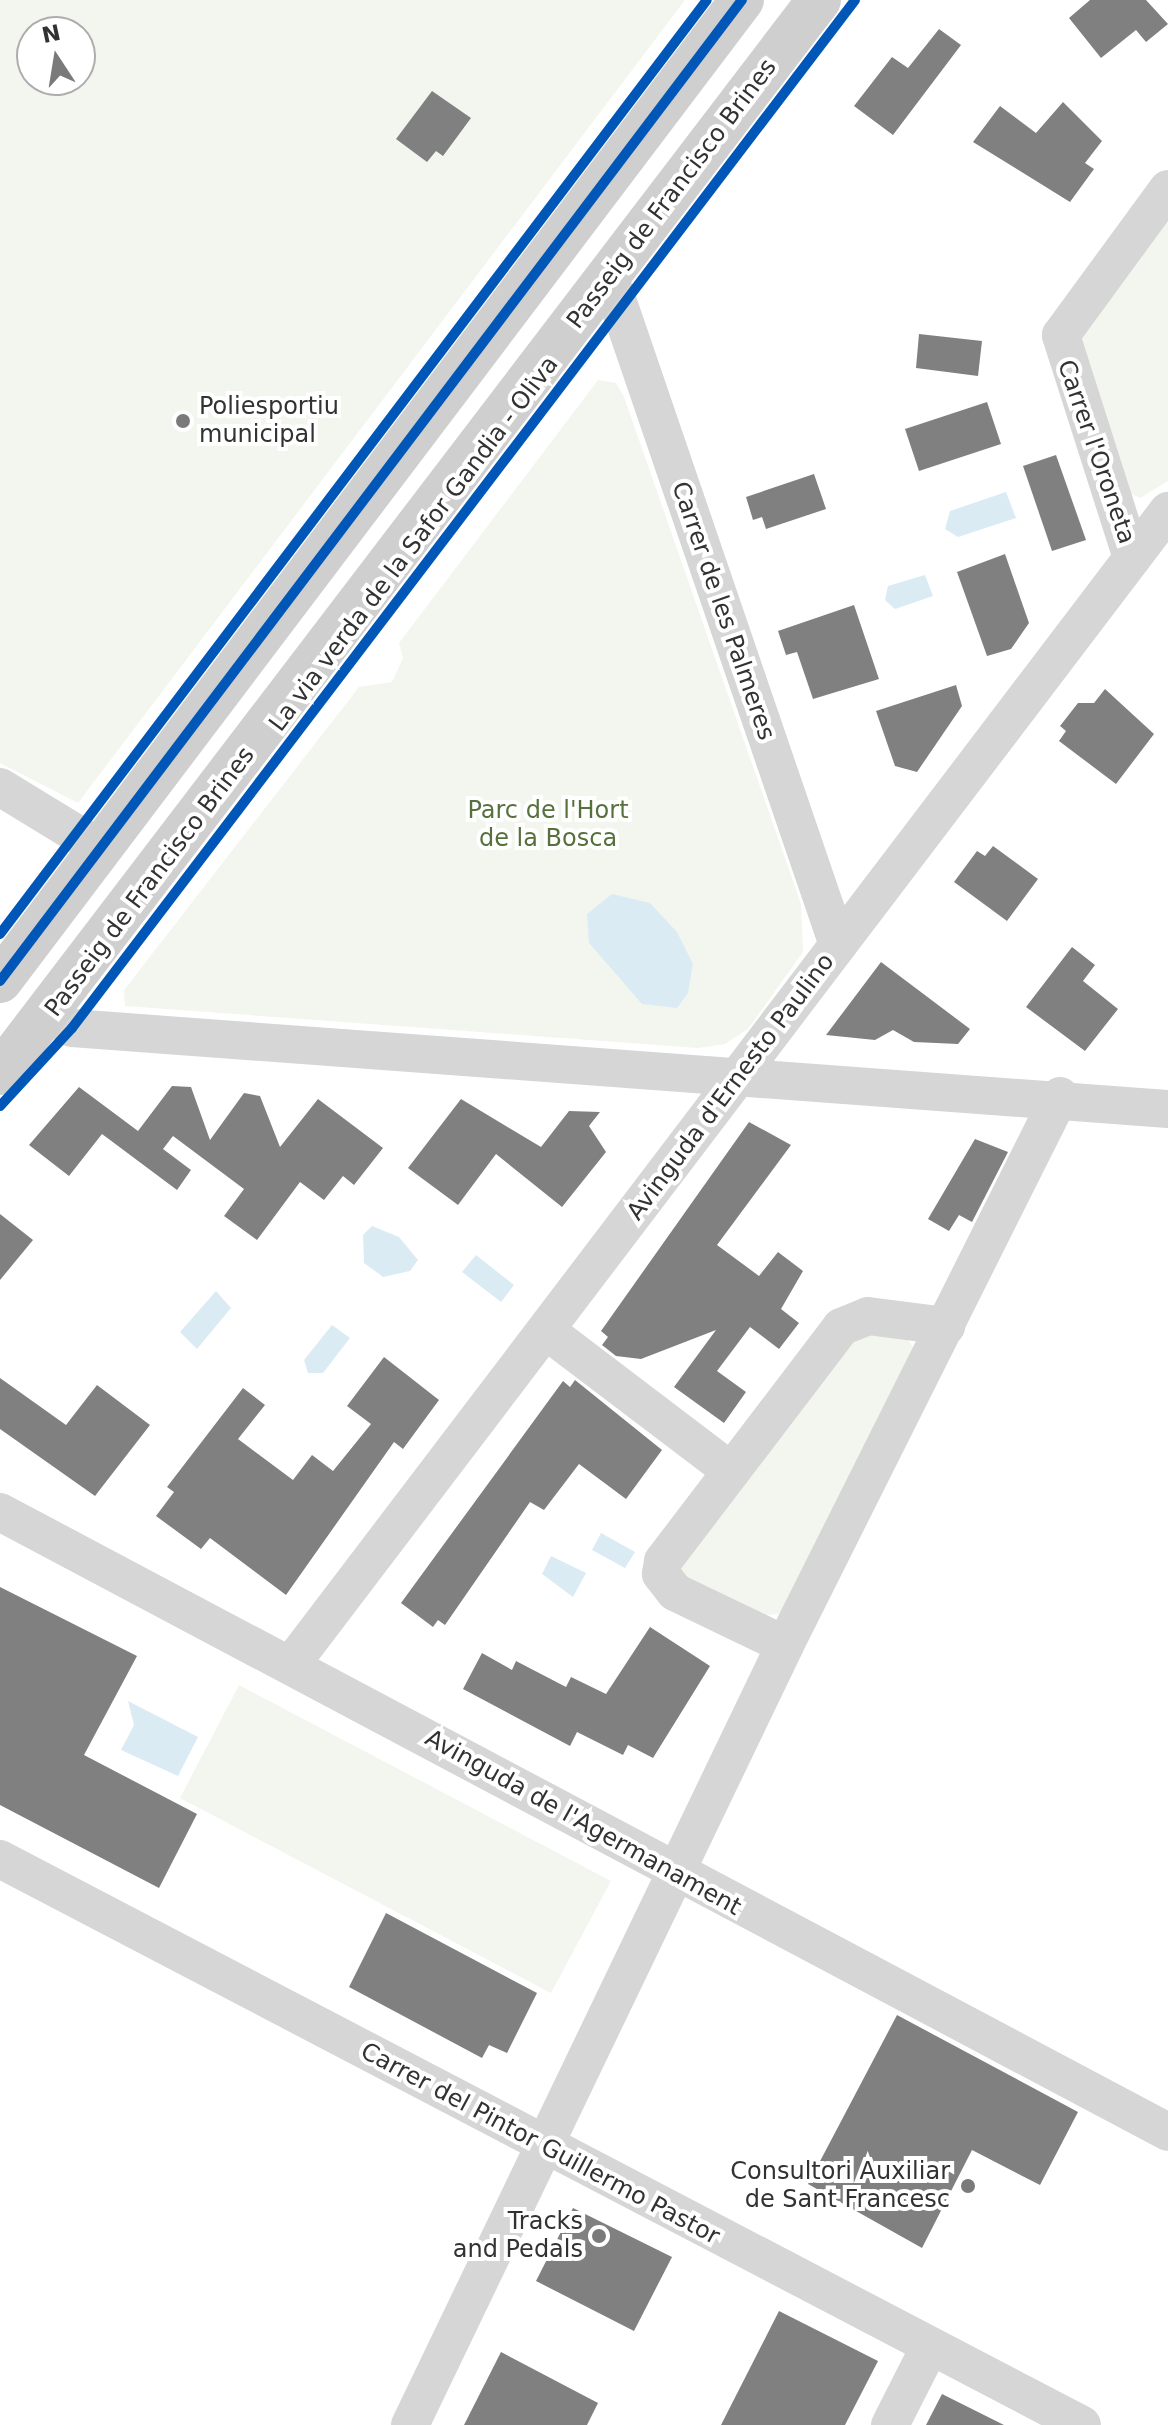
<!DOCTYPE html>
<style>
body{margin:0}
#map{position:relative;width:1168px;height:2425px;overflow:hidden;background:#fff;font-family:"DejaVu Sans",sans-serif}
div>[style]{position:absolute}
[style*='--x']{left:calc(var(--x)*1px);top:calc(var(--y)*1px);width:calc(var(--w)*1px);rotate:calc(var(--a)*1deg)}
.green>*{inset:0;background:#f3f6ee}
.water>*{inset:0;background:#dbebf4}
.building>*{inset:0;background:#808080}
.street>*{height:38px;margin:-19px;padding:0 19px;transform-origin:19px;border-radius:19px;background:#d6d6d6}
.secondary>*{height:44px;margin:-22px;padding:0 22px;transform-origin:22px;border-radius:22px;background:#cfcfcf}
.cycleway>*{height:10px;margin:-5px;padding:0 5px;transform-origin:5px;border-radius:5px;background:#0057b8}
.dots>*{width:22px;height:22px;translate:-50% -50%;box-sizing:border-box;border:4px solid #fff;border-radius:50%}
span{translate:-50% -50%;white-space:nowrap;text-align:center;line-height:1.15;-webkit-text-stroke:8px #fff;paint-order:stroke}
.street-label{font-size:24px;color:#323232}
.poi-label{font-size:24px;color:#323232}
.left{translate:0 -50%;text-align:left}
.right{translate:-100% -50%;text-align:right}
.park-label{font-size:24px;color:#57713c}
.north{position:absolute;left:16px;top:16px;width:80px;height:80px;box-sizing:border-box;background:#fff;border:2px solid #adadad;border-radius:50%;rotate:348deg;font-size:22px;font-weight:700;line-height:32px;text-align:center;color:#323232}
.north::after{content:'';display:block;margin:auto;width:28px;height:36px;background:#7a7a7a;clip-path:polygon(50% 0,100% 100%,50% 72%,0 100%)}
</style>
<div id="map">
<div class="green">
<div style="clip-path:polygon(evenodd,0 0,685px 0,78px 803px,0 763px,0 0,32px 32px,80px 32px,80px 80px,32px 80px,32px 32px)"></div>
<div style="clip-path:polygon(1168px 211px,1168px 481px,1140px 498px,1128px 492px,1071px 339px)"></div>
<div style="clip-path:polygon(598px 380px,616px 383px,624px 397px,801px 904px,803px 952px,748px 1029px,725px 1044px,698px 1048px,125px 1006px,124px 990px,359px 687px,392px 682px,403px 658px,399px 643px)"></div>
<div style="clip-path:polygon(868px 1334px,905px 1336px,914px 1348px,783px 1613px,759px 1616px,687px 1580px,680px 1569px,847px 1345px)"></div>
<div style="clip-path:polygon(239px 1685px,611px 1881px,551px 1993px,180px 1798px)"></div>
</div>
<div class="water">
<div style="clip-path:polygon(1006px 492px,1016px 518px,958px 537px,945px 529px,950px 511px)"></div>
<div style="clip-path:polygon(925px 575px,933px 596px,895px 609px,885px 600px,888px 586px)"></div>
<div style="clip-path:polygon(612px 894px,650px 903px,677px 932px,693px 964px,688px 993px,677px 1008px,642px 1004px,589px 943px,587px 914px)"></div>
<div style="clip-path:polygon(372px 1226px,399px 1237px,418px 1260px,410px 1271px,383px 1277px,364px 1263px,363px 1235px)"></div>
<div style="clip-path:polygon(476px 1255px,514px 1285px,501px 1302px,462px 1272px)"></div>
<div style="clip-path:polygon(216px 1291px,231px 1308px,197px 1349px,180px 1332px)"></div>
<div style="clip-path:polygon(332px 1325px,350px 1338px,323px 1373px,308px 1373px,304px 1360px)"></div>
<div style="clip-path:polygon(601px 1533px,635px 1552px,625px 1568px,592px 1550px)"></div>
<div style="clip-path:polygon(551px 1556px,586px 1573px,573px 1597px,542px 1574px)"></div>
<div style="clip-path:polygon(128px 1701px,198px 1737px,178px 1776px,121px 1750px,134px 1725px)"></div>
</div>
<div class="building">
<div style="clip-path:polygon(1090px 0,1146px 0,1168px 24px,1146px 42px,1136px 30px,1101px 58px,1069px 18px)"></div>
<div style="clip-path:polygon(939px 29px,961px 45px,893px 135px,854px 106px,892px 57px,908px 68px)"></div>
<div style="clip-path:polygon(432px 91px,471px 118px,443px 156px,436px 151px,427px 162px,396px 139px)"></div>
<div style="clip-path:polygon(1063px 102px,1102px 141px,1085px 163px,1094px 169px,1070px 202px,973px 142px,1000px 106px,1036px 133px)"></div>
<div style="clip-path:polygon(919px 334px,982px 341px,978px 376px,916px 368px)"></div>
<div style="clip-path:polygon(987px 402px,1001px 444px,919px 471px,905px 429px)"></div>
<div style="clip-path:polygon(1056px 455px,1086px 540px,1052px 551px,1023px 466px)"></div>
<div style="clip-path:polygon(814px 474px,826px 509px,766px 529px,762px 517px,753px 520px,746px 497px)"></div>
<div style="clip-path:polygon(1005px 554px,1029px 623px,1011px 649px,987px 656px,957px 572px)"></div>
<div style="clip-path:polygon(854px 605px,879px 679px,813px 699px,797px 652px,786px 655px,778px 631px)"></div>
<div style="clip-path:polygon(956px 685px,962px 706px,917px 772px,895px 766px,876px 711px)"></div>
<div style="clip-path:polygon(1105px 689px,1154px 734px,1116px 784px,1059px 741px,1066px 731px,1060px 726px,1078px 703px,1094px 703px)"></div>
<div style="clip-path:polygon(993px 846px,1038px 879px,1007px 921px,954px 882px,977px 851px,985px 856px)"></div>
<div style="clip-path:polygon(1072px 947px,1095px 965px,1083px 981px,1118px 1009px,1085px 1051px,1026px 1007px)"></div>
<div style="clip-path:polygon(881px 962px,970px 1029px,958px 1044px,914px 1042px,893px 1030px,875px 1040px,826px 1035px)"></div>
<div style="clip-path:polygon(172px 1086px,191px 1087px,210px 1140px,244px 1093px,260px 1096px,280px 1147px,318px 1099px,383px 1148px,354px 1185px,343px 1176px,324px 1200px,300px 1182px,257px 1240px,224px 1216px,244px 1189px,173px 1136px,163px 1149px,191px 1170px,177px 1190px,102px 1134px,69px 1176px,29px 1145px,79px 1087px,138px 1131px)"></div>
<div style="clip-path:polygon(461px 1099px,541px 1147px,569px 1111px,600px 1112px,589px 1126px,606px 1152px,562px 1207px,496px 1154px,458px 1205px,408px 1168px)"></div>
<div style="clip-path:polygon(749px 1122px,791px 1145px,717px 1245px,759px 1276px,778px 1252px,803px 1271px,781px 1309px,799px 1323px,779px 1349px,750px 1327px,717px 1371px,746px 1392px,724px 1423px,674px 1387px,716px 1330px,641px 1359px,616px 1356px,602px 1345px,608px 1337px,601px 1331px)"></div>
<div style="clip-path:polygon(975px 1139px,1008px 1152px,972px 1222px,959px 1215px,949px 1231px,928px 1219px)"></div>
<div style="clip-path:polygon(0 1214px,33px 1240px,0 1280px)"></div>
<div style="clip-path:polygon(384px 1357px,439px 1400px,403px 1449px,394px 1442px,286px 1595px,210px 1538px,201px 1549px,156px 1516px,174px 1492px,167px 1487px,243px 1388px,265px 1405px,238px 1439px,293px 1480px,312px 1455px,333px 1471px,371px 1424px,347px 1406px)"></div>
<div style="clip-path:polygon(0 1378px,66px 1425px,97px 1385px,150px 1425px,95px 1496px,0 1429px)"></div>
<div style="clip-path:polygon(575px 1380px,662px 1450px,626px 1499px,579px 1464px,544px 1510px,530px 1502px,445px 1625px,438px 1620px,433px 1627px,401px 1603px,563px 1381px,570px 1387px)"></div>
<div style="clip-path:polygon(0 1587px,137px 1656px,84px 1755px,197px 1814px,159px 1888px,0 1805px)"></div>
<div style="clip-path:polygon(650px 1627px,710px 1666px,653px 1758px,628px 1745px,623px 1755px,577px 1732px,570px 1746px,463px 1689px,482px 1653px,512px 1670px,516px 1661px,566px 1687px,571px 1677px,606px 1694px)"></div>
<div style="clip-path:polygon(386px 1913px,537px 1993px,507px 2053px,489px 2045px,482px 2058px,349px 1987px)"></div>
<div style="clip-path:polygon(897px 2015px,1078px 2112px,1040px 2185px,972px 2150px,922px 2248px,808px 2184px)"></div>
<div style="clip-path:polygon(573px 2208px,672px 2257px,634px 2331px,536px 2281px)"></div>
<div style="clip-path:polygon(779px 2311px,878px 2361px,845px 2425px,721px 2425px)"></div>
<div style="clip-path:polygon(501px 2352px,598px 2403px,587px 2425px,464px 2425px)"></div>
<div style="clip-path:polygon(942px 2394px,1004px 2425px,926px 2425px)"></div>
</div>
<div class="street">
<div style="--x:609;--y:276;--w:707;--a:71.1"></div>
<div style="--x:1132;--y:558;--w:234;--a:-107.7"></div>
<div style="--x:1061;--y:335;--w:181;--a:-53.8"></div>
<div style="--x:0;--y:787;--w:117;--a:31.4"></div>
<div style="--x:49;--y:1015;--w:26;--a:29"></div>
<div style="--x:72;--y:1028;--w:1099;--a:4.23"></div>
<div style="--x:548;--y:1332;--w:228;--a:37.2"></div>
<div style="--x:0;--y:1512;--w:1322;--a:27.96"></div>
<div style="--x:785;--y:1645;--w:122;--a:-154.3"></div>
<div style="--x:675;--y:1592;--w:23;--a:-128"></div>
<div style="--x:661;--y:1574;--w:13;--a:-81"></div>
<div style="--x:663;--y:1561;--w:294;--a:-52.7"></div>
<div style="--x:841;--y:1327;--w:29;--a:-22"></div>
<div style="--x:868;--y:1316;--w:79;--a:7.3"></div>
<div style="--x:293;--y:1662;--w:1446;--a:-52.76"></div>
<div style="--x:0;--y:1859;--w:1221;--a:27.61"></div>
<div style="--x:410;--y:2425;--w:865;--a:-64.32"></div>
<div style="--x:785;--y:1645;--w:614;--a:-63.39"></div>
<div style="--x:890;--y:2425;--w:86;--a:-63.1"></div>
</div>
<div class="secondary">
<div style="--x:0;--y:981;--w:1230;--a:-52.9"></div>
<div style="--x:0;--y:1073;--w:1350;--a:-52.65"></div>
</div>
<div class="cycleway">
<div style="--x:0;--y:934;--w:1171;--a:-52.88"></div>
<div style="--x:0;--y:981;--w:1230;--a:-52.9"></div>
<div style="--x:0;--y:1106;--w:106;--a:-47.3"></div>
<div style="--x:72;--y:1028;--w:1292;--a:-52.7"></div>
</div>
<div class="dots">
<div style="left:183px;top:421px;background:#7a7a7a"></div>
<div style="left:968px;top:2186px;background:#7a7a7a"></div>
<div style="left:599px;top:2236px;background:#7a7a7a"></div>
</div>
<div class="street-label">
<span style="left:672px;top:194px;rotate:-53deg">Passeig de Francisco Brines</span>
<span style="left:1096px;top:452px;rotate:71deg">Carrer l'Oroneta</span>
<span style="left:414px;top:544px;rotate:-53deg">La via verda de la Safor Gandia - Oliva</span>
<span style="left:723px;top:611px;rotate:71deg">Carrer de les Palmeres</span>
<span style="left:150px;top:882px;rotate:-53deg">Passeig de Francisco Brines</span>
<span style="left:731px;top:1087px;rotate:-53deg">Avinguda d'Ernesto Paulino</span>
<span style="left:583px;top:1823px;rotate:29deg">Avinguda de l'Agermanament</span>
<span style="left:540px;top:2144px;rotate:28deg">Carrer del Pintor Guillermo Pastor</span>
</div>
<div class="poi-label">
<span class="left" style="left:199px;top:421px">Poliesportiu<br>municipal</span>
<span class="right" style="left:950px;top:2186px">Consultori Auxiliar<br>de Sant Francesc</span>
<span class="right" style="left:583px;top:2236px">Tracks<br>and Pedals</span>
</div>
<div class="park-label">
<span style="left:548px;top:825px">Parc de l'Hort<br>de la Bosca</span>
</div>
<div class="north">N</div>
</div>
